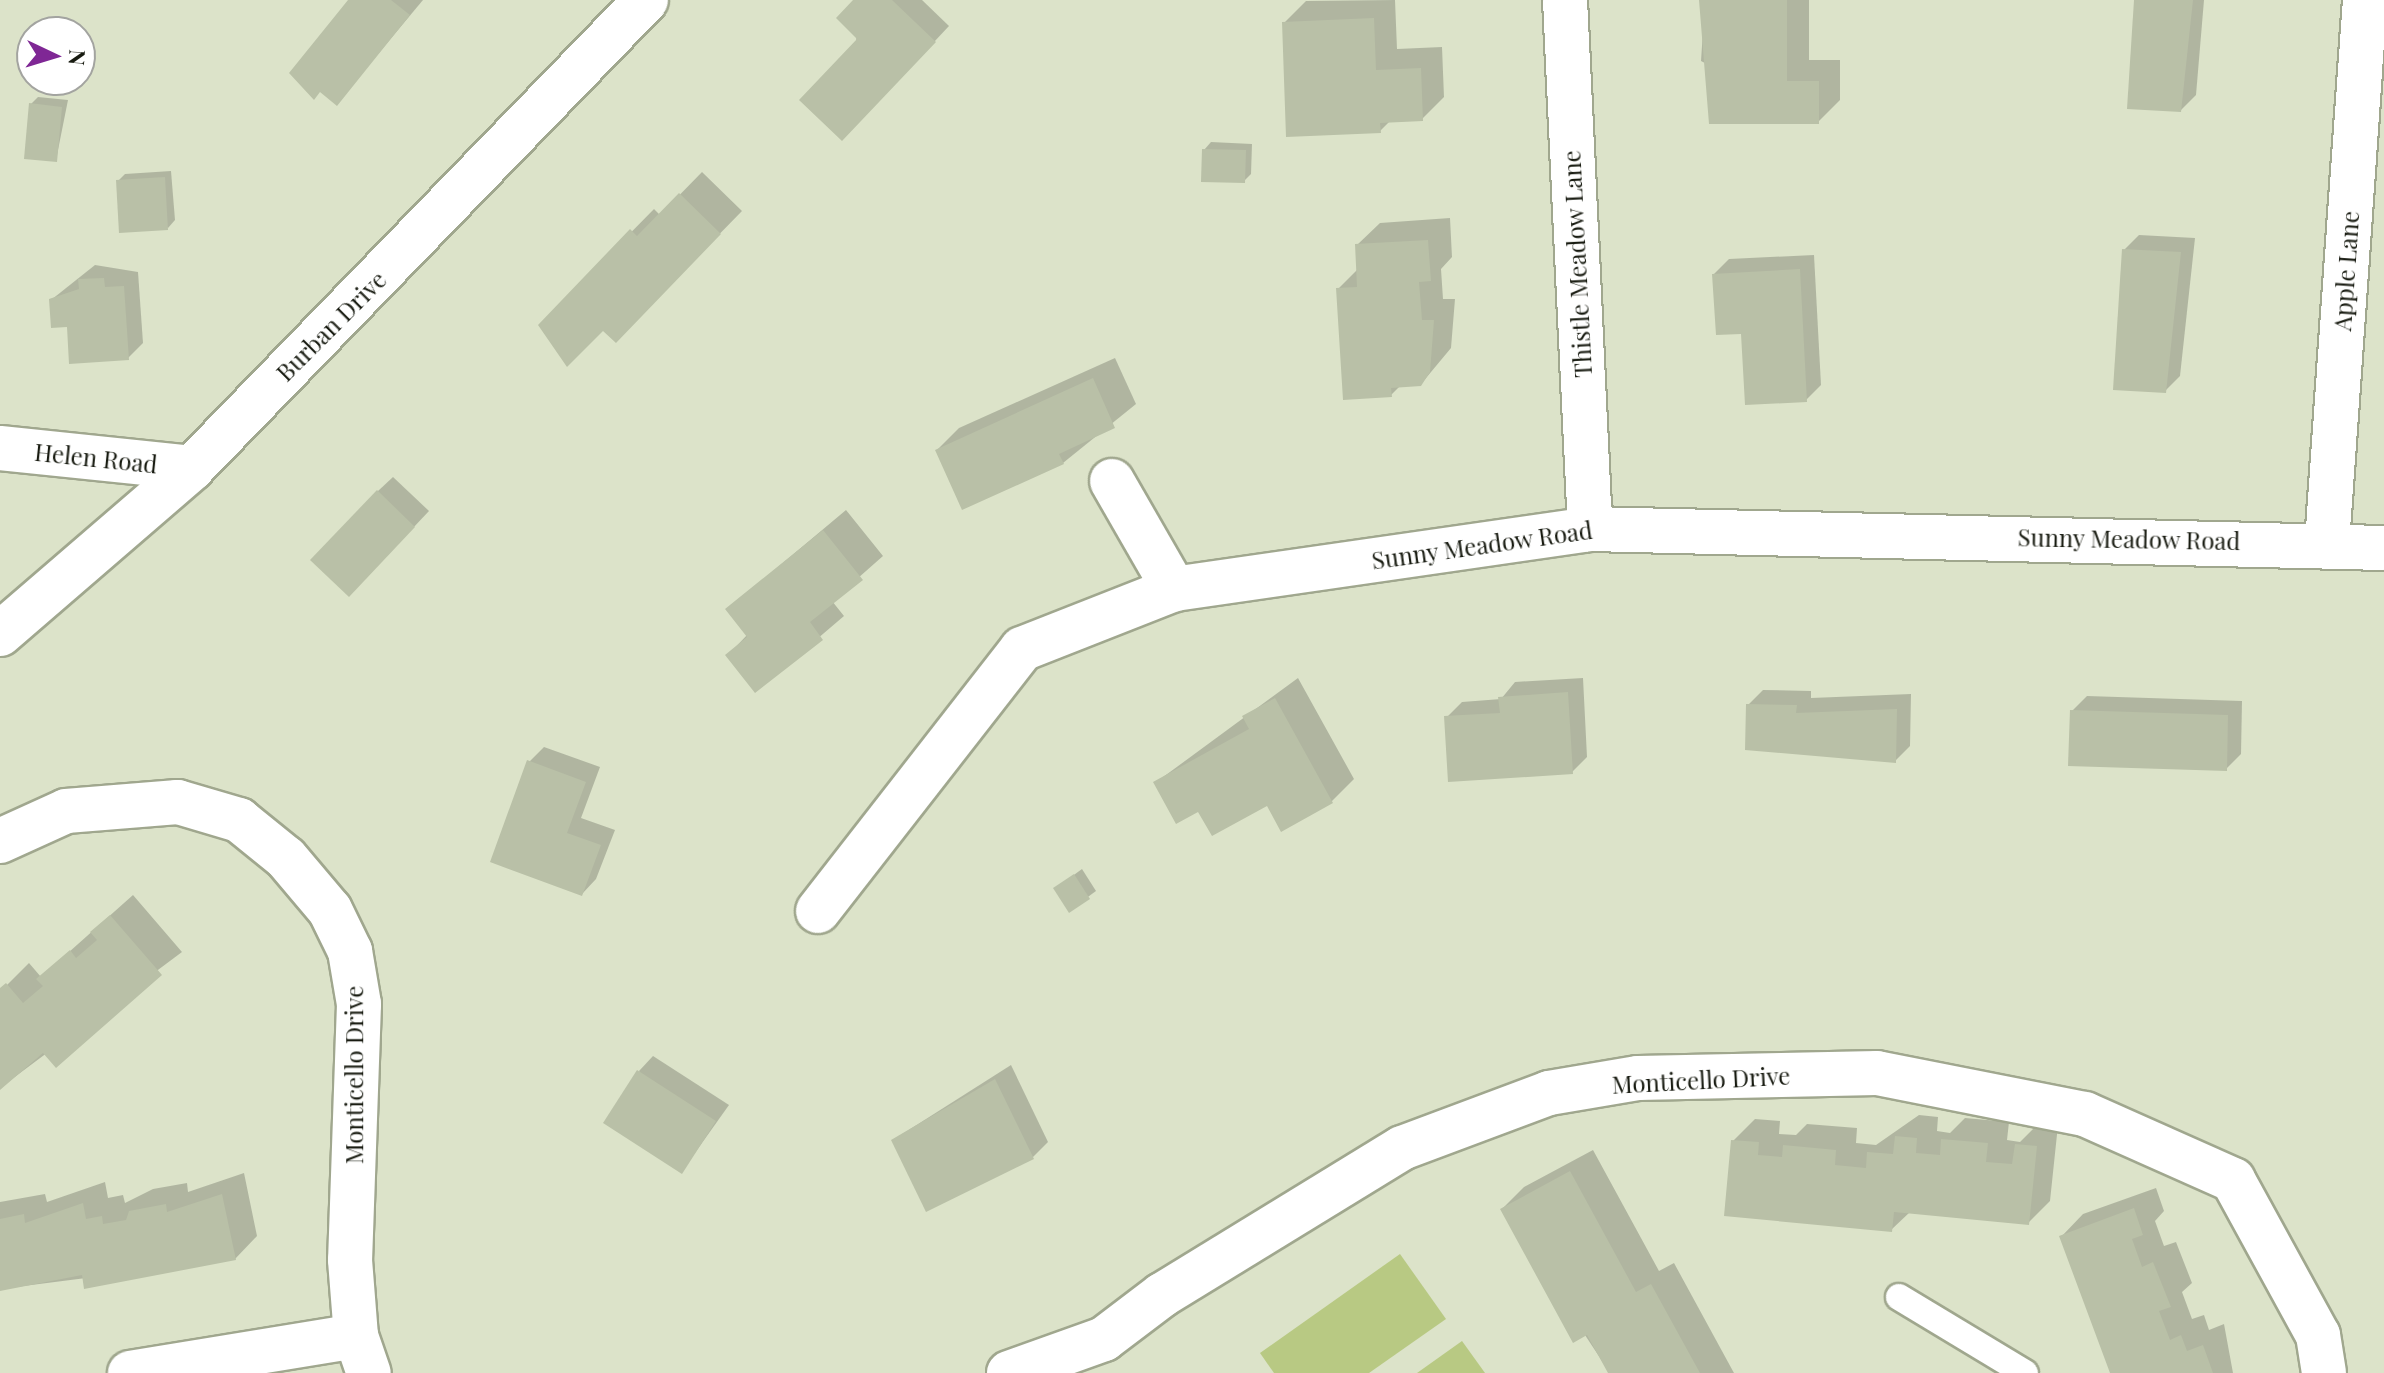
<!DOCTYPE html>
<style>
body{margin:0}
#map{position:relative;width:2384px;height:1373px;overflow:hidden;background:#dce3c9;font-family:"Playfair Display",serif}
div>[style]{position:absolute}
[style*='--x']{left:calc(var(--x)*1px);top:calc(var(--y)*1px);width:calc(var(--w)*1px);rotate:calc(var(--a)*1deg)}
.green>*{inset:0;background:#b8c983}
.shadow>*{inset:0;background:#0003}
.building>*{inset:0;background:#b9c0a7}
.roads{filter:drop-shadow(2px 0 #a0a78e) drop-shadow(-2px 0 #a0a78e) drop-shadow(0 2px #a0a78e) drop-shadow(0 -2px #a0a78e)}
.service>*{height:26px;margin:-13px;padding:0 13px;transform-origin:13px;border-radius:13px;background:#fff}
.minor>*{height:44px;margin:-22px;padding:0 22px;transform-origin:22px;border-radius:22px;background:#fff}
span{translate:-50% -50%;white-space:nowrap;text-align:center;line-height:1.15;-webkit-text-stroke:6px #fff;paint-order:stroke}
.street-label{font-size:24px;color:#181b11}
.north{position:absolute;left:16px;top:16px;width:80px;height:80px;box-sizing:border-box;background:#fff;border:2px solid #a3a4a0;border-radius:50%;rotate:94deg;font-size:22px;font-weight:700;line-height:32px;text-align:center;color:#181b11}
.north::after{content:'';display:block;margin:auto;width:28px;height:36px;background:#7f2795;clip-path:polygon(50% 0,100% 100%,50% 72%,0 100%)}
</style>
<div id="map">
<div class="green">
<div style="clip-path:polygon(1400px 1254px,1446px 1319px,1369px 1373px,1274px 1373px,1260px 1353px)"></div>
<div style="clip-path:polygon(1462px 1341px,1485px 1373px,1417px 1373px)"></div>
</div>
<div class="shadow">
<div style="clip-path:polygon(350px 0,423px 0,337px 103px)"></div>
<div style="clip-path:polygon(856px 0,922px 0,949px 26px,857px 124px)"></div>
<div style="clip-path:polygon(1395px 0,1397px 49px,1442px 47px,1444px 97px,1422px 119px,1391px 120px,1380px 131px,1284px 23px,1306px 1px)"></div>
<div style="clip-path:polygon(1705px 0,1809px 0,1809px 60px,1840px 60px,1840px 100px,1818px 122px,1701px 61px)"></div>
<div style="clip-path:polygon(2136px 0,2204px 0,2196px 95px,2181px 110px)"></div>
<div style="clip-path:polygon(38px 97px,68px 100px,56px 160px,31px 104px)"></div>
<div style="clip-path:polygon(1211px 142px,1252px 144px,1251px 174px,1244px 181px,1204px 150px)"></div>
<div style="clip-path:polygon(171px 171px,175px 220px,168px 228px,118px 181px,125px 174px)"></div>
<div style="clip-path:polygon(702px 172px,742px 211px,616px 340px,603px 328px,540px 325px,654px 209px,660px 215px)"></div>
<div style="clip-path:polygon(1450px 218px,1452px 257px,1441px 269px,1443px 299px,1455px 299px,1451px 348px,1421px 384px,1400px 386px,1391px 395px,1338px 289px,1358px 269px,1357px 245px,1380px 223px)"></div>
<div style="clip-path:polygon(2139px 235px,2195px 238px,2180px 376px,2165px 391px,2124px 250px)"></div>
<div style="clip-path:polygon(1814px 255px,1821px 385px,1806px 400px,1743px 331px,1714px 274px,1729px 259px)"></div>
<div style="clip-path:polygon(95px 265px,138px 272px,143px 343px,128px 358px,69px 325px,51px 300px)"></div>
<div style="clip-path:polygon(1115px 358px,1136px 404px,1063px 463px,937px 450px,959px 428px)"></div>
<div style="clip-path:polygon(393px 477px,429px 511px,364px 580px,378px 491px)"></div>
<div style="clip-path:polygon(846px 510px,883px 556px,832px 601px,844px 616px,756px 691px,728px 655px,748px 634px,728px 609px)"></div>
<div style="clip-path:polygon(1298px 678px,1354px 779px,1332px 801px,1282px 829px,1268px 803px,1198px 809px,1155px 783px)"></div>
<div style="clip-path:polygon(1583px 678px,1587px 757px,1572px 772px,1447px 717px,1462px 702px,1501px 699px,1515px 682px)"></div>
<div style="clip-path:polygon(1763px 690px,1811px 691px,1811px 698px,1911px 694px,1910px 746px,1895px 761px,1748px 705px)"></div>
<div style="clip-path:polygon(2087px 696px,2242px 701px,2241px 754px,2226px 769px,2072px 711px)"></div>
<div style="clip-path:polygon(544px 747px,600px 767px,581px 818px,615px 830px,596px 879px,582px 894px,529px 762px)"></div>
<div style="clip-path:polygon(1082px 869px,1096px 891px,1070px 910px,1056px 888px)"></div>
<div style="clip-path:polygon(133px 895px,182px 952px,0 1088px,0 992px,29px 963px,41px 977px)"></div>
<div style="clip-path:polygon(653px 1056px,729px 1105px,682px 1171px,639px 1071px)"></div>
<div style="clip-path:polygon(1011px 1065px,1048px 1142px,1033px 1157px,893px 1140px)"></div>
<div style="clip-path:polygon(1919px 1115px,1938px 1117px,1937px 1131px,1950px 1133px,1965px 1118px,2009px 1122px,2007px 1140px,2020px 1142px,2039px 1123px,2058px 1125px,2050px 1201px,2028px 1223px,1910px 1212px,1891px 1230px,1726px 1214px,1733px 1141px,1755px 1119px,1780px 1121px,1779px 1134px,1796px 1135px,1807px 1124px,1857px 1128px,1856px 1143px,1876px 1145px)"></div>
<div style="clip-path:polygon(1593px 1150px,1659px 1271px,1674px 1263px,1734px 1373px,1610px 1373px,1502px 1209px,1524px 1187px)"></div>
<div style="clip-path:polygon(244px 1173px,257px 1236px,235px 1259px,0 1289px,0 1202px,45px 1194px,47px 1202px,105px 1182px,108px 1198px,123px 1195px,125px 1203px,153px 1189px,187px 1183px,188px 1192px)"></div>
<div style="clip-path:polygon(2156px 1188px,2164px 1211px,2155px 1221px,2164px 1246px,2176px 1242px,2192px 1283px,2182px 1292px,2192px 1319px,2204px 1315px,2209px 1330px,2224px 1324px,2233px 1373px,2112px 1373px,2061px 1237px,2083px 1214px)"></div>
</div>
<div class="building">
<div style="clip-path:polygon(348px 0,391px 0,410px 15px,337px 106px,320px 92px,314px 100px,289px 73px)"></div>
<div style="clip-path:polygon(853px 0,892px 0,936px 42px,842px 141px,799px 100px,857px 39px,836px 18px)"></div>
<div style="clip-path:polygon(1699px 0,1787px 0,1787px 81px,1819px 81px,1819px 124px,1709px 124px)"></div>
<div style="clip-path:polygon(2134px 0,2193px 0,2181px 112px,2127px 109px)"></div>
<div style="clip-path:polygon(1374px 18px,1376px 70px,1421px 68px,1423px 121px,1380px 123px,1381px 133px,1286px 137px,1282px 22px)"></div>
<div style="clip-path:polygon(29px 103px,62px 107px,57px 162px,24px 159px)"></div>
<div style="clip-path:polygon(1202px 149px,1246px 150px,1245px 183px,1201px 182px)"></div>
<div style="clip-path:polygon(165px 177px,168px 230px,119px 233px,116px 180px)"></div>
<div style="clip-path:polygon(679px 193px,721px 234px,616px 343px,603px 331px,567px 367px,538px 325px,630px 229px,637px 236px)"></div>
<div style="clip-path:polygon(1428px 240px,1431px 281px,1419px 282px,1422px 320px,1434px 320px,1430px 372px,1421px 386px,1391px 388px,1392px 397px,1343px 400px,1336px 288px,1357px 287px,1355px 244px)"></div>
<div style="clip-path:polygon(2122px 249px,2181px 252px,2166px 393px,2113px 390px)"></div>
<div style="clip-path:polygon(1800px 269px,1807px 402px,1745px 405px,1741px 334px,1716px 335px,1712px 274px)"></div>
<div style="clip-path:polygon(104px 278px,105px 287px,124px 286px,129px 360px,69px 364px,67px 327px,51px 328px,49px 299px,79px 289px,78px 279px)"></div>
<div style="clip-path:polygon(1093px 378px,1115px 428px,1059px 454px,1064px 464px,962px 510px,935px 450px)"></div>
<div style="clip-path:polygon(377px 490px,415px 527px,349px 597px,310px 560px)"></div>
<div style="clip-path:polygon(823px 530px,863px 580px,810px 622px,823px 640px,755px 693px,725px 655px,747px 637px,725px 609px)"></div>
<div style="clip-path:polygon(1568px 692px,1573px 774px,1448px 782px,1444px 716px,1500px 713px,1498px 697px)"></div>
<div style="clip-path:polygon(1275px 698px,1333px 803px,1281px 832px,1267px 806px,1212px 836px,1198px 812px,1176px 824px,1153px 782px,1249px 729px,1242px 716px)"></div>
<div style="clip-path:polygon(1746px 704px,1797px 705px,1796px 713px,1897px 709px,1896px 763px,1745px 750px)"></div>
<div style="clip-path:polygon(2070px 710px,2228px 715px,2227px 771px,2068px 766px)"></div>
<div style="clip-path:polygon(527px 760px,586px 782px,567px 833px,601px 845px,582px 896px,490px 862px)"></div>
<div style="clip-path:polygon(1074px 874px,1090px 899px,1069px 913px,1053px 888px)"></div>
<div style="clip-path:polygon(110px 915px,162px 975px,56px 1068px,43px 1053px,0 1090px,0 988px,6px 983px,23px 1003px,43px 986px,36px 979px,70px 950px,76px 958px,97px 940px,90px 932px)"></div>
<div style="clip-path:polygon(637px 1070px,716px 1121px,682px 1174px,603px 1123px)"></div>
<div style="clip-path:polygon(995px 1079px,1034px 1159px,926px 1212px,891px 1140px)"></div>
<div style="clip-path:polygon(1895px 1136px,1917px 1138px,1916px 1153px,1940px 1155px,1941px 1139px,1988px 1143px,1986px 1162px,2012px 1164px,2015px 1144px,2037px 1146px,2029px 1225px,1894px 1212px,1892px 1232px,1724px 1216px,1731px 1140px,1759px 1142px,1758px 1155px,1782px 1157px,1783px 1145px,1836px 1150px,1835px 1165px,1866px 1168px,1867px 1152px,1893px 1154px)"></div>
<div style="clip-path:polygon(1570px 1171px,1636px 1292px,1651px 1284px,1700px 1373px,1608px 1373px,1587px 1335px,1573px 1343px,1500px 1209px)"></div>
<div style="clip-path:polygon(222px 1194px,236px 1260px,84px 1289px,82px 1275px,0 1291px,0 1219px,24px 1214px,25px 1223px,83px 1203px,86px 1219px,102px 1216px,103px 1224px,126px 1220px,129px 1211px,166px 1204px,167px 1212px)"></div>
<div style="clip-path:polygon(2134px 1208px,2143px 1235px,2132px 1239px,2142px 1267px,2153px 1262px,2171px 1307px,2159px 1311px,2170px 1340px,2181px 1335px,2187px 1351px,2203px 1345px,2213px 1373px,2110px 1373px,2059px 1236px)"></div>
</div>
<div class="roads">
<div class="service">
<div style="--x:1899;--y:1297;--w:147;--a:31.1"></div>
</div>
<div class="minor">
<div style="--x:1565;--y:0;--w:530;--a:87.29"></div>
<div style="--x:0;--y:448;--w:193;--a:5.9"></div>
<div style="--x:1112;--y:481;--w:125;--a:60.1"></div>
<div style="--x:2327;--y:543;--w:544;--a:-86"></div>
<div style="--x:0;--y:634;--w:254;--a:-40.8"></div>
<div style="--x:192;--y:468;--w:652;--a:-45.87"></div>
<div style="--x:0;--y:841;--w:72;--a:-24.4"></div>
<div style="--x:66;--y:811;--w:112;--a:-4.6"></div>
<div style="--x:178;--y:802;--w:64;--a:16.4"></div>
<div style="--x:239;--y:820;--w:60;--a:39"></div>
<div style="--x:286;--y:858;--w:68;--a:49.8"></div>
<div style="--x:330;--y:910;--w:46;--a:64"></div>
<div style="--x:350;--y:951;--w:54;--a:80.4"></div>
<div style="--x:359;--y:1004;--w:256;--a:92"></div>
<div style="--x:350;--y:1260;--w:76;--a:85.5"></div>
<div style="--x:356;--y:1336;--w:39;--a:71"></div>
<div style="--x:818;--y:911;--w:332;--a:-52.1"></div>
<div style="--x:1022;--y:649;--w:163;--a:-21.5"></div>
<div style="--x:1174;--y:589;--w:420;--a:-8.2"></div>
<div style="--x:1590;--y:529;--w:794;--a:1.37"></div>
<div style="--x:130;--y:1373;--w:229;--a:-9.3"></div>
<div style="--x:1009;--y:1373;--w:101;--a:-19.7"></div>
<div style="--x:1104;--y:1339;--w:73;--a:-37.2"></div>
<div style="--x:1162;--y:1295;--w:281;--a:-31.5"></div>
<div style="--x:1402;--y:1148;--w:157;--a:-20.5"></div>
<div style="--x:1549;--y:1093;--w:90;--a:-9.6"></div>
<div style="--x:1638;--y:1078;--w:239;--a:-1.2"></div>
<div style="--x:1877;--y:1073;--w:212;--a:11.2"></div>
<div style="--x:2085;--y:1114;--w:162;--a:24"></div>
<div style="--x:2233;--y:1180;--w:177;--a:61.3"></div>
<div style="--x:2318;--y:1335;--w:38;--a:81"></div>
</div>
</div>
<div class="street-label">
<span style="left:1577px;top:264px;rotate:-93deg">Thistle Meadow Lane</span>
<span style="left:2346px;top:271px;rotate:-86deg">Apple Lane</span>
<span style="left:331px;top:326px;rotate:-45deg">Burban Drive</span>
<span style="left:96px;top:458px;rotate:6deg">Helen Road</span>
<span style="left:2129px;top:539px;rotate:1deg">Sunny Meadow Road</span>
<span style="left:1482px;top:545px;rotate:-8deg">Sunny Meadow Road</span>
<span style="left:354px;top:1075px;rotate:-90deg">Monticello Drive</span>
<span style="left:1701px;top:1080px;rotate:-3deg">Monticello Drive</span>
</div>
<div class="north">N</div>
</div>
